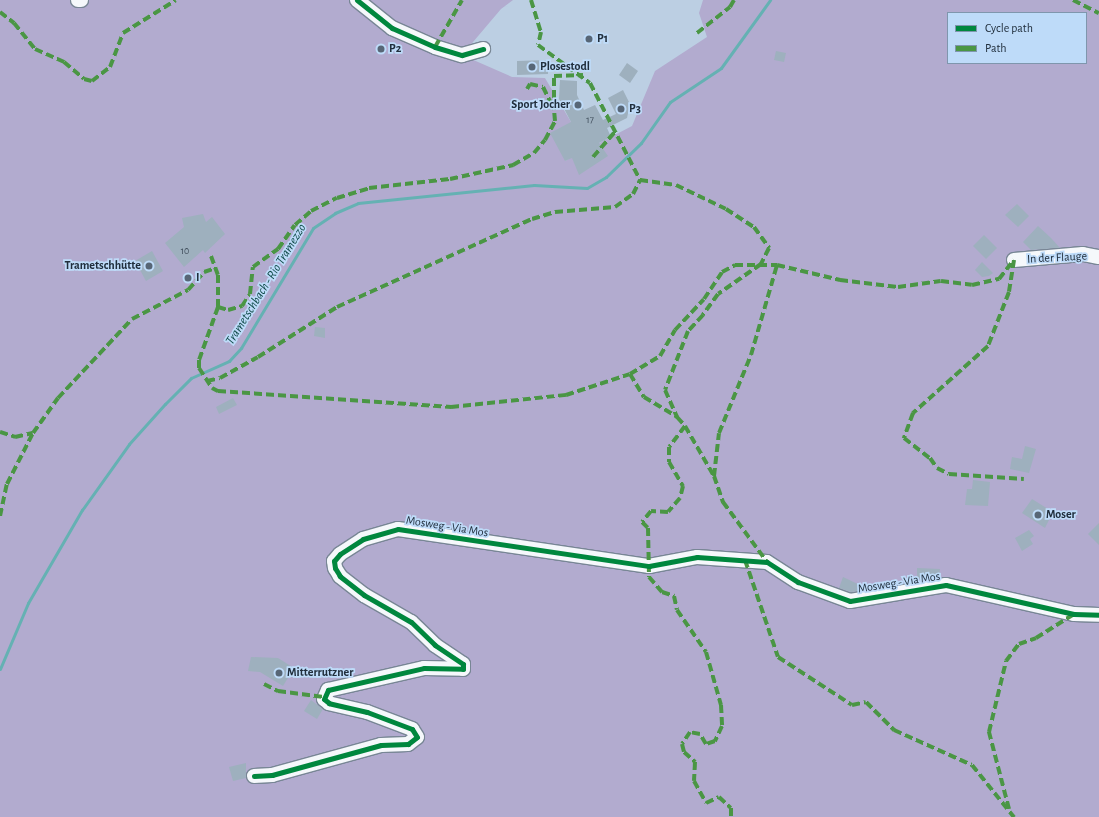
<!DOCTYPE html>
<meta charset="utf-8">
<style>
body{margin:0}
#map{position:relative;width:1099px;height:817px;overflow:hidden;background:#bccfe3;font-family:"Alegreya Sans",sans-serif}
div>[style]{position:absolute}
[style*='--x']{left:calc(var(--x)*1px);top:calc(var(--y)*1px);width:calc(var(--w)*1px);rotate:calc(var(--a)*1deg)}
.green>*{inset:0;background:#b2abcf}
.stream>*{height:3px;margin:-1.5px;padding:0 1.5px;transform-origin:1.5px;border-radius:1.5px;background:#65b1b3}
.building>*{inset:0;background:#9eb0be}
.roads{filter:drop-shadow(1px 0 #788695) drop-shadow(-1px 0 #788695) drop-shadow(0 1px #788695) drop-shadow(0 -1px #788695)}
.minor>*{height:14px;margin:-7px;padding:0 7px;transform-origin:7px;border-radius:7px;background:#f5f8fb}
.quiet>*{height:4px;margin-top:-2px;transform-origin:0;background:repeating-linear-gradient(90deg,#4a9644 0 8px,transparent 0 12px)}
.cycleway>*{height:5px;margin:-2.5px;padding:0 2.5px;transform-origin:2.5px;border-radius:2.5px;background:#00873e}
.dots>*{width:11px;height:11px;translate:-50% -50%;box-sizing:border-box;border:2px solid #bedbf9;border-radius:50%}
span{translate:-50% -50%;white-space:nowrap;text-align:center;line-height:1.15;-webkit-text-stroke:3.5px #bedbf9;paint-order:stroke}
.number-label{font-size:10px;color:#404e5c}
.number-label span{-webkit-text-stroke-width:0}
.poi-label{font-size:12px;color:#202e3c;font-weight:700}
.left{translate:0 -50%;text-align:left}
.right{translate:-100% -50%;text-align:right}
.street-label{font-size:12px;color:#202e3c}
.water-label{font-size:13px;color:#0d4946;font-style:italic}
.legend{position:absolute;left:947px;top:12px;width:140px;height:52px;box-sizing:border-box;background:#bedbf9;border:1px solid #7f96ad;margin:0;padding:5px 7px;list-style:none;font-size:12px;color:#202e3c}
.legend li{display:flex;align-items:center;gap:8px;height:20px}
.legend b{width:20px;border:1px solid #7f96ad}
</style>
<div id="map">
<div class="green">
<div style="clip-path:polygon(evenodd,0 0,513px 0,501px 9px,462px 55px,512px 77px,545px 78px,571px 122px,565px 161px,632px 126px,655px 71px,707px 37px,699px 13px,703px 0,1099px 0,1099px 817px,0 817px,0 0,948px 13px,1086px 13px,1086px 63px,948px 63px,948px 13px)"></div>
</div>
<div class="stream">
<div style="--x:0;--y:669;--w:72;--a:-67"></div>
<div style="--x:28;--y:603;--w:108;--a:-59.9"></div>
<div style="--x:82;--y:510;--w:81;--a:-54.5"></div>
<div style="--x:129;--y:444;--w:54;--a:-48"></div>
<div style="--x:165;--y:404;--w:37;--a:-45"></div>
<div style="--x:191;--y:378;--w:42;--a:-24.1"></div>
<div style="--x:229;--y:361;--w:18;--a:-47"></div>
<div style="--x:241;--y:348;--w:140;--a:-59"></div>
<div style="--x:313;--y:228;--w:27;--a:-34"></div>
<div style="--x:335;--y:213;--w:25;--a:-23"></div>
<div style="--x:358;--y:203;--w:177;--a:-5.8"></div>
<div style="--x:534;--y:185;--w:53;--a:3.2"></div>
<div style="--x:587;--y:188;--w:22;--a:-30"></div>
<div style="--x:606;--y:177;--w:49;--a:-44.2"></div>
<div style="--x:641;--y:143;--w:50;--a:-54.7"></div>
<div style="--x:670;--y:102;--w:61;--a:-33.7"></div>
<div style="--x:721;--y:68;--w:84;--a:-54.2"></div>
</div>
<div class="building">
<div style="clip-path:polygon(776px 51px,786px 53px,784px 62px,774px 60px)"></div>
<div style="clip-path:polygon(548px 60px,548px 74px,517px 75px,517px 61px)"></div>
<div style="clip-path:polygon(627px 63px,638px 71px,630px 83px,619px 75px)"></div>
<div style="clip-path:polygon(560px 80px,577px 81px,577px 95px,584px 110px,595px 105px,603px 120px,616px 114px,608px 98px,623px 90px,630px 104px,627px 118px,607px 128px,611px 137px,599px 143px,608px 156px,579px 175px,572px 158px,565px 161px,550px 133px,571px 122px,559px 99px)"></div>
<div style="clip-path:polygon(1017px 204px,1029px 216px,1018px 227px,1005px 215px)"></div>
<div style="clip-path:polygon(203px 214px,206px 222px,212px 217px,225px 234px,205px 253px,203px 250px,184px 267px,165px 243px,184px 227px,182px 218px)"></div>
<div style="clip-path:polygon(1038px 226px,1051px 238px,1060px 248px,1031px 250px,1023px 242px)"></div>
<div style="clip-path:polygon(984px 235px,997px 248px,986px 259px,973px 246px)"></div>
<div style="clip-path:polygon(152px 251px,163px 271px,146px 281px,135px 261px)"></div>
<div style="clip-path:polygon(982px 262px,993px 273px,989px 276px,982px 277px,975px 270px)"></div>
<div style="clip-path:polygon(315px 327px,325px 328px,325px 338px,314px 336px)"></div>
<div style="clip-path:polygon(233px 398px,237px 405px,219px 414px,216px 407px)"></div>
<div style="clip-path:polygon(1025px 446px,1036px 449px,1029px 473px,1010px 469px,1012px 457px,1022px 459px)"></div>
<div style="clip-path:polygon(973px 480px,990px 482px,988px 506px,965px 505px,967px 489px,972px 489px)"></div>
<div style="clip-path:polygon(1032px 499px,1053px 512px,1045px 528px,1022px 513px)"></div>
<div style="clip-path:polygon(1099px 523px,1099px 545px,1088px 534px)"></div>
<div style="clip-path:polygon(1029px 530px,1034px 536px,1030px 539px,1033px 544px,1022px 551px,1015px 538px)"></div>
<div style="clip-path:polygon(917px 568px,940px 569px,939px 578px,917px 579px)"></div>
<div style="clip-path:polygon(843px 577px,862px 586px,860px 591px,851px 592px,839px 588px)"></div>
<div style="clip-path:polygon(251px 657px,278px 658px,294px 668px,283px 686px,260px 672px,248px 671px)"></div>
<div style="clip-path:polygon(311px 700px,323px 709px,317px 719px,304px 711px)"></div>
<div style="clip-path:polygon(246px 763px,246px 778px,233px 781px,229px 767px)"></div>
</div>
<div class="roads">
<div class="minor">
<div style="--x:78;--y:0;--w:3;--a:0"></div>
<div style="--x:357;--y:0;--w:45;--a:38.7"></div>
<div style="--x:392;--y:28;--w:47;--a:23.8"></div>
<div style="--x:435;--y:47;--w:28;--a:17"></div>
<div style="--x:462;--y:55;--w:22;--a:-16"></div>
<div style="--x:1014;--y:260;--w:69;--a:-5"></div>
<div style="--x:1083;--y:254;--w:16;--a:11"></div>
<div style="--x:254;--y:776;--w:18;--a:-3"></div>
<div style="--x:272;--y:775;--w:113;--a:-15.4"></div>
<div style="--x:381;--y:745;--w:27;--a:-2"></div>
<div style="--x:408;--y:744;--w:11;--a:-38"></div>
<div style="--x:417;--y:737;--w:9;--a:-122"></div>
<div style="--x:412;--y:729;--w:48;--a:-159.3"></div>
<div style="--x:367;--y:712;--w:39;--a:-167"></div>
<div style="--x:329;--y:703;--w:6;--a:-141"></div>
<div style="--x:324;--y:699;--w:10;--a:-66"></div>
<div style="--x:328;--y:690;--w:98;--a:-12.9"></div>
<div style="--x:424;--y:668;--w:39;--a:1"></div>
<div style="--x:463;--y:669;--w:5;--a:-90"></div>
<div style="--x:463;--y:664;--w:34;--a:-146"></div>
<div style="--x:435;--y:645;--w:33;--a:-136"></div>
<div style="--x:411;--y:622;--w:54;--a:-150.1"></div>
<div style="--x:364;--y:595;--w:31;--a:-142"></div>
<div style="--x:340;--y:576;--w:9;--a:-122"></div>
<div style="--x:335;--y:568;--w:7;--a:-98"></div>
<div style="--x:334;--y:561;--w:9;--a:-49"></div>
<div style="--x:340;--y:554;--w:27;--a:-33"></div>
<div style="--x:363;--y:539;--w:36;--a:-16"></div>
<div style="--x:398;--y:529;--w:254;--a:8.4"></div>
<div style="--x:649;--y:566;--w:49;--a:-10.6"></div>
<div style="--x:697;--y:557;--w:70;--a:4.1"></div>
<div style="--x:767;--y:562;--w:37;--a:33"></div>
<div style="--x:798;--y:582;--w:55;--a:20.1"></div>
<div style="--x:850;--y:601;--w:97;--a:-9.5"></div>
<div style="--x:946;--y:585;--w:131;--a:12.8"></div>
<div style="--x:1074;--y:614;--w:25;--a:2"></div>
</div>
</div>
<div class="quiet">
<div style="--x:531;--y:0;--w:34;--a:73"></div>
<div style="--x:541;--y:32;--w:13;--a:103"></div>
<div style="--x:538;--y:45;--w:64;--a:36.2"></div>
<div style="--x:590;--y:83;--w:109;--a:62.7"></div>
<div style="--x:1073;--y:0;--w:29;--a:27"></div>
<div style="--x:0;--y:12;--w:18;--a:38"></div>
<div style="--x:14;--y:23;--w:33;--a:51"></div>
<div style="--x:35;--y:49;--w:32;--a:24"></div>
<div style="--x:64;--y:62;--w:26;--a:40"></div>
<div style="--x:84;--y:79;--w:8;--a:14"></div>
<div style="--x:92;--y:81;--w:23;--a:-38"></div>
<div style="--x:110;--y:67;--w:36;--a:-69"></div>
<div style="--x:123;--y:33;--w:62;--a:-31.9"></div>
<div style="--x:697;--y:33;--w:42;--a:-38.2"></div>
<div style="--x:730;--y:7;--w:8;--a:-60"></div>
<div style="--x:435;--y:47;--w:54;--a:-60.1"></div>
<div style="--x:527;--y:89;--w:6;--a:-59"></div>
<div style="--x:530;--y:84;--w:13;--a:13"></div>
<div style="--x:543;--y:87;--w:25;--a:64"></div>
<div style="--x:554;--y:110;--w:34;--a:-90"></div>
<div style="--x:554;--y:76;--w:29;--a:-2"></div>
<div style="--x:593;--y:157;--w:33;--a:-49"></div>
<div style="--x:640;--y:180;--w:36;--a:8"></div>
<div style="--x:676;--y:185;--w:55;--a:25.6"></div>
<div style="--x:726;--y:209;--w:33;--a:33"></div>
<div style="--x:754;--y:227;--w:26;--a:54"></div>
<div style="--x:769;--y:248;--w:18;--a:117"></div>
<div style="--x:761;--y:264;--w:52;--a:145.1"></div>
<div style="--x:718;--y:294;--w:26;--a:126"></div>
<div style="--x:703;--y:315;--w:22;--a:133"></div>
<div style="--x:688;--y:331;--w:63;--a:111.3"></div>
<div style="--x:665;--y:390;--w:30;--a:66"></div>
<div style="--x:211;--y:256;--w:20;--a:70"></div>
<div style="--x:218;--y:275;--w:32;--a:90"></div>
<div style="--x:218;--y:307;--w:56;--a:109.7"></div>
<div style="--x:199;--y:360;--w:8;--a:90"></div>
<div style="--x:199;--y:368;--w:24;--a:57"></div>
<div style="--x:212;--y:388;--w:7;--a:27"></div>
<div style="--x:218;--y:391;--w:234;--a:3.9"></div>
<div style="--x:451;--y:407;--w:116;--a:-6"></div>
<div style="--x:566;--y:395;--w:67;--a:-18.2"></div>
<div style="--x:630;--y:374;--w:35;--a:-31"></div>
<div style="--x:660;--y:356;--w:30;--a:-60"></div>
<div style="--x:675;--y:330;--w:42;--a:-46.9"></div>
<div style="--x:704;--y:299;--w:32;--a:-56"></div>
<div style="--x:722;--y:272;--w:15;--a:-28"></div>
<div style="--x:735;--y:265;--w:42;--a:0"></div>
<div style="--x:777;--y:265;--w:65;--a:13.4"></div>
<div style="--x:840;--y:280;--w:58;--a:6.9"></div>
<div style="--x:898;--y:287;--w:43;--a:-7.9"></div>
<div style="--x:941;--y:281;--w:31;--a:7"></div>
<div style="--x:972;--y:285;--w:28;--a:-13"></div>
<div style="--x:999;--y:279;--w:24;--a:-52"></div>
<div style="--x:1014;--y:260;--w:32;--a:99"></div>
<div style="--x:1009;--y:292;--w:58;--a:111.3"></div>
<div style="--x:988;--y:346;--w:101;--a:138.2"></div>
<div style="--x:913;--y:413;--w:27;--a:110"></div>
<div style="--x:904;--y:438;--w:33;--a:38"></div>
<div style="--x:930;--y:458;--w:12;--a:55"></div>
<div style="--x:937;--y:468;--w:13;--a:27"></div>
<div style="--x:949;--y:474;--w:75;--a:3.8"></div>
<div style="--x:218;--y:307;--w:10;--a:17"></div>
<div style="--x:228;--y:310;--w:15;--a:-16"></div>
<div style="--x:242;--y:306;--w:14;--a:-56"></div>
<div style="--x:250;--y:294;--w:27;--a:-84"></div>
<div style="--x:253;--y:267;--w:31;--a:-36"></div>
<div style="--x:278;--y:249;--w:29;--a:-55"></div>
<div style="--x:295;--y:225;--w:21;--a:-41"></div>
<div style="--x:311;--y:211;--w:29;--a:-27"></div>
<div style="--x:337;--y:198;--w:34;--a:-17"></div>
<div style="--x:369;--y:188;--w:81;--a:-6.3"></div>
<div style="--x:450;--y:179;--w:65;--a:-12.5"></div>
<div style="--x:513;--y:165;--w:24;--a:-30"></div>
<div style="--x:534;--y:153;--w:17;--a:-50"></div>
<div style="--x:545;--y:140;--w:21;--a:-62"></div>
<div style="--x:555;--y:121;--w:11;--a:-95"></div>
<div style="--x:630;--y:374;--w:27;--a:59"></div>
<div style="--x:644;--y:397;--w:39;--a:31"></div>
<div style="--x:677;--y:417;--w:12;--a:48"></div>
<div style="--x:685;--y:426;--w:26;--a:127"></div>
<div style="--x:669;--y:447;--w:15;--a:90"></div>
<div style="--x:669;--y:462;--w:28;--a:60"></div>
<div style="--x:683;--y:486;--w:12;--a:104"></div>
<div style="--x:680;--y:498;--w:18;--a:131"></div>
<div style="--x:668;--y:512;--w:17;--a:-177"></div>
<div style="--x:651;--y:511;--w:14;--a:129"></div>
<div style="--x:642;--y:522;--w:8;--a:45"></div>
<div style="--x:648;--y:528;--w:49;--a:88.8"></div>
<div style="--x:649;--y:577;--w:20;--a:49"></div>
<div style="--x:662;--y:592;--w:13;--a:18"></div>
<div style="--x:674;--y:596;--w:14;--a:78"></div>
<div style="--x:677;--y:610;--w:51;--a:55.4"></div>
<div style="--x:706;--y:652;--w:55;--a:74.2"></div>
<div style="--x:721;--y:705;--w:21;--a:87"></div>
<div style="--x:722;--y:726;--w:17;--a:115"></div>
<div style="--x:715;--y:741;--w:9;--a:162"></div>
<div style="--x:706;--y:744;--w:12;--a:-121"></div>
<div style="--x:700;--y:734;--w:10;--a:-169"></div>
<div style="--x:690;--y:732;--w:14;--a:124"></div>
<div style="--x:682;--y:744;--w:8;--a:76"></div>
<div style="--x:684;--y:752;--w:15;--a:42"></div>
<div style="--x:695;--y:762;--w:19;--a:93"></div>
<div style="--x:694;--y:781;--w:25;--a:61"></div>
<div style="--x:706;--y:803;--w:14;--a:-25"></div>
<div style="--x:719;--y:797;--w:16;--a:43"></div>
<div style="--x:731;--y:808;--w:9;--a:90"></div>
<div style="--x:207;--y:381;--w:13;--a:-13"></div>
<div style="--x:220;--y:378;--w:43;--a:-28.9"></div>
<div style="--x:258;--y:357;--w:93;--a:-32.3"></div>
<div style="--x:337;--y:307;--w:214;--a:-24.3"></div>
<div style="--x:532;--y:219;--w:24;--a:-17"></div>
<div style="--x:555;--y:212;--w:60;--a:-4.8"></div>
<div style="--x:615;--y:207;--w:22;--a:-36"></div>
<div style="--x:633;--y:194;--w:16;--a:-63"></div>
<div style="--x:685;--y:426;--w:58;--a:59.9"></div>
<div style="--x:714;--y:476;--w:28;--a:71"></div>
<div style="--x:723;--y:502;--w:74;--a:53.7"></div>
<div style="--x:0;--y:432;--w:16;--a:18"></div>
<div style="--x:15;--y:437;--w:18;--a:-13"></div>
<div style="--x:714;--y:476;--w:43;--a:-83.4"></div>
<div style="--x:719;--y:433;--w:84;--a:-67.7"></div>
<div style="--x:751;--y:355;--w:94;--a:-73.9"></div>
<div style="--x:0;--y:516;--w:33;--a:-78"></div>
<div style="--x:7;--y:484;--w:57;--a:-63"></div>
<div style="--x:33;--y:433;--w:43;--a:-54.5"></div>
<div style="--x:58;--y:398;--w:108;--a:-46.9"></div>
<div style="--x:132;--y:319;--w:63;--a:-27.4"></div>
<div style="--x:188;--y:290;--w:24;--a:-48"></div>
<div style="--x:204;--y:272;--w:9;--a:-18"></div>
<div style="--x:745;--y:560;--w:102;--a:71.2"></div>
<div style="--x:778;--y:657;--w:88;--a:33"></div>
<div style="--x:852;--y:705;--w:14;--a:-12"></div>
<div style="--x:866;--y:702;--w:40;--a:45"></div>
<div style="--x:894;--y:730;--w:85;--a:24.2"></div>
<div style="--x:972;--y:765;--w:67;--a:51.1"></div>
<div style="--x:264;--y:684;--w:16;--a:27"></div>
<div style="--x:278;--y:691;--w:46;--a:7.4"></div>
<div style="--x:1009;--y:809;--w:80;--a:-104.6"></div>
<div style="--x:989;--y:732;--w:73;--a:-76.5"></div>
<div style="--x:1006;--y:661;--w:21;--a:-53"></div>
<div style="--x:1019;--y:644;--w:18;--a:-19"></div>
<div style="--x:1036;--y:638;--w:45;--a:-32.3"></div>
</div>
<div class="cycleway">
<div style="--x:357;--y:0;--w:45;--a:38.7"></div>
<div style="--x:392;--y:28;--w:47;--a:23.8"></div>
<div style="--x:435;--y:47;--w:28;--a:17"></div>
<div style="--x:462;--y:55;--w:22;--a:-16"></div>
<div style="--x:254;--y:776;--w:18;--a:-3"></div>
<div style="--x:272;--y:775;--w:113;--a:-15.4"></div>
<div style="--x:381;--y:745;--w:27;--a:-2"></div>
<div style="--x:408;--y:744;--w:11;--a:-38"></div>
<div style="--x:417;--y:737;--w:9;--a:-122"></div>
<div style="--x:412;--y:729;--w:48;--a:-159.3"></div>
<div style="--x:367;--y:712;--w:39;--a:-167"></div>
<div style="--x:329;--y:703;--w:6;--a:-141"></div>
<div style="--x:324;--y:699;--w:10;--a:-66"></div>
<div style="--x:328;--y:690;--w:98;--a:-12.9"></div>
<div style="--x:424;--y:668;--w:39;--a:1"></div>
<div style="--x:463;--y:669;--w:5;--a:-90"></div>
<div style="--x:463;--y:664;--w:34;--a:-146"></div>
<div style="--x:435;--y:645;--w:33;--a:-136"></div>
<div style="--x:411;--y:622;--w:54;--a:-150.1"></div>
<div style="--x:364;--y:595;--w:31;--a:-142"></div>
<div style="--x:340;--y:576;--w:9;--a:-122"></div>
<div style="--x:335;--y:568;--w:7;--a:-98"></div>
<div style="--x:334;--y:561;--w:9;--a:-49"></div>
<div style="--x:340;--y:554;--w:27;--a:-33"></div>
<div style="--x:363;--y:539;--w:36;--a:-16"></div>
<div style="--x:398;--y:529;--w:254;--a:8.4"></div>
<div style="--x:649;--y:566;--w:49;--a:-10.6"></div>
<div style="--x:697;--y:557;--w:70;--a:4.1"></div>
<div style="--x:767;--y:562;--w:37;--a:33"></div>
<div style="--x:798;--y:582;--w:55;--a:20.1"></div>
<div style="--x:850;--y:601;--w:97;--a:-9.5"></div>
<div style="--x:946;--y:585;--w:131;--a:12.8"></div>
<div style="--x:1074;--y:614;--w:25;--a:2"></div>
</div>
<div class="dots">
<div style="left:589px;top:39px;background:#576676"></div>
<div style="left:381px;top:49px;background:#576676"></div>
<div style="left:532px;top:67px;background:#576676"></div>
<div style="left:578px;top:105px;background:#576676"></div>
<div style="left:621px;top:109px;background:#576676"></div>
<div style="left:149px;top:266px;background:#576676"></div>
<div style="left:188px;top:278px;background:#576676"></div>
<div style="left:1038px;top:515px;background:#576676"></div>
<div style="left:279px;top:673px;background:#576676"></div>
</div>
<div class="number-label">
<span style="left:590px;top:121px">17</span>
<span style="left:185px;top:252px">10</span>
</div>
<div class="poi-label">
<span class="left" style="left:597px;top:39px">P1</span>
<span class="left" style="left:389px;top:49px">P2</span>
<span class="left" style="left:540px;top:67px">Plosestodl</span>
<span class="right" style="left:570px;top:105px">Sport Jocher</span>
<span class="left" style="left:629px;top:109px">P3</span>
<span class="right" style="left:141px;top:266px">Trametschhütte</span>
<span class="left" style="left:196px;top:278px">I</span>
<span class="left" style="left:1046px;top:515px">Moser</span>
<span class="left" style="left:287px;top:673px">Mitterrutzner</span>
</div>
<div class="street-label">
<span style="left:1057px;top:258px;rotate:-3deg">In der Flauge</span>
<span style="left:447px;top:527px;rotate:9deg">Mosweg - Via Mos</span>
<span style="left:899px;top:583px;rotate:-9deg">Mosweg - Via Mos</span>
</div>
<div class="water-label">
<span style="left:267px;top:285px;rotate:-58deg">Trametschbach - Rio Tramezzo</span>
</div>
<ul class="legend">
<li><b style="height:5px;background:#00873e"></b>Cycle path</li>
<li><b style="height:5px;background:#4a9644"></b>Path</li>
</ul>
</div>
